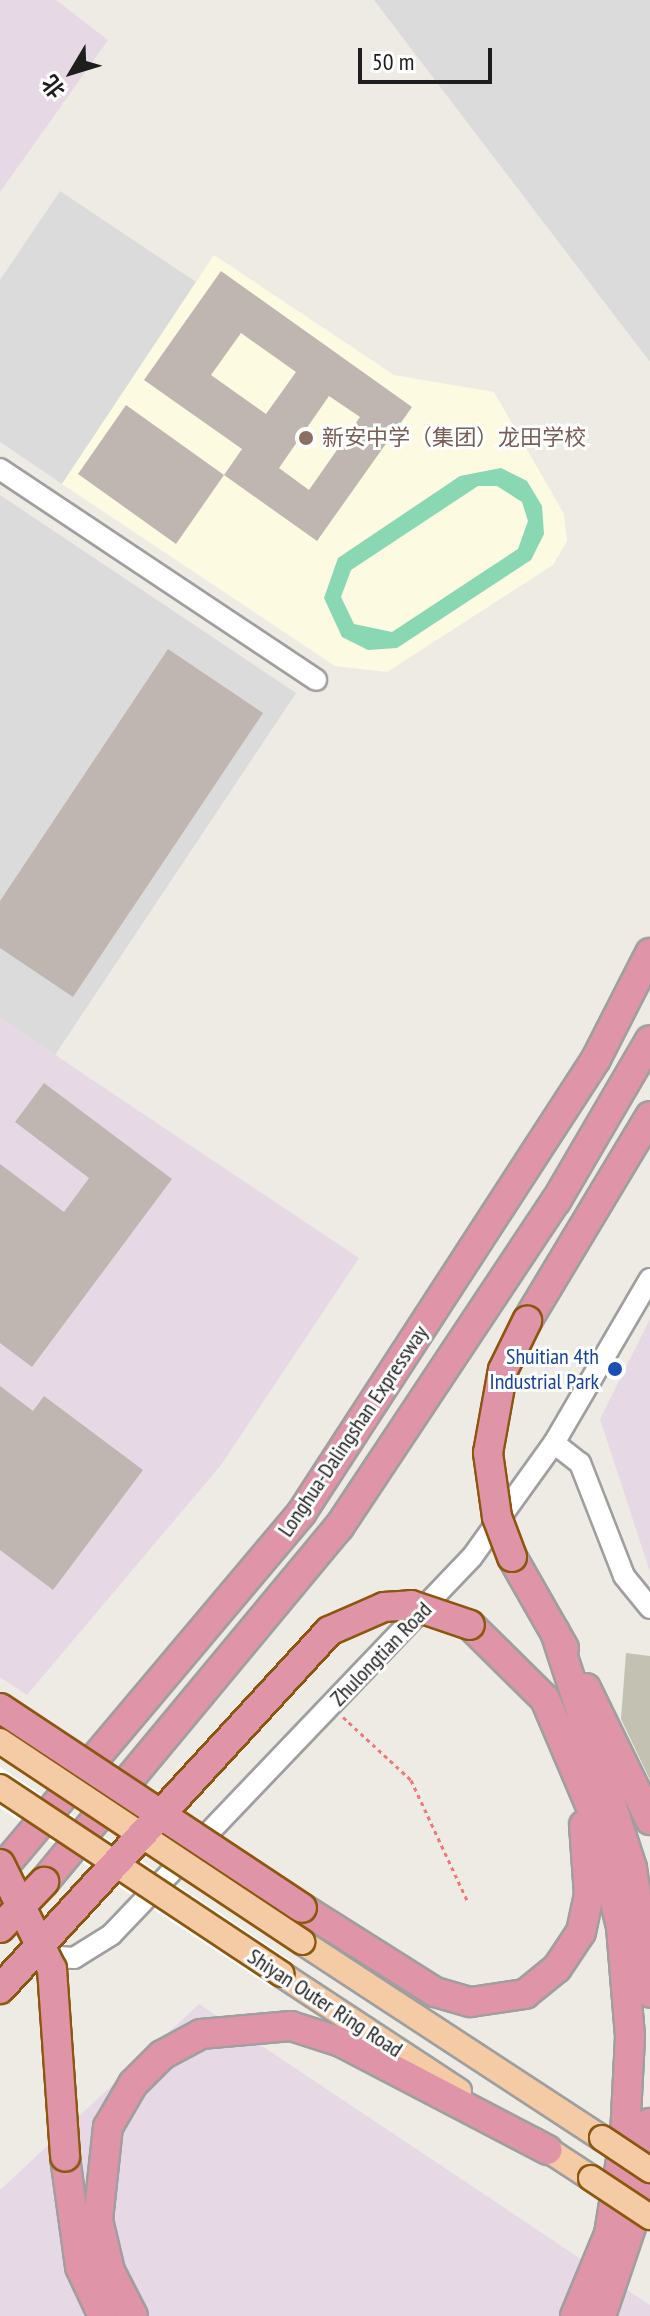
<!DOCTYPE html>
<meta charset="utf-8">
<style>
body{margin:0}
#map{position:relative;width:650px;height:2316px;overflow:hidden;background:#eeebe5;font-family:"PT Sans Narrow","Noto Sans SC",sans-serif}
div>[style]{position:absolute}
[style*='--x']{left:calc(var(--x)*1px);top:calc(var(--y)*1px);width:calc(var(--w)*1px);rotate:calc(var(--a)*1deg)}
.residential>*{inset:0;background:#dcdbdc}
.industrial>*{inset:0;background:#e7d8e5}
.education>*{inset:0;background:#fcfae1}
.construction>*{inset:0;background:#c2c1b2}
.pitch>*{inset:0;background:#8ad7b3}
.pier>*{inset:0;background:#fff}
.building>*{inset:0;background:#bfb6b2}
.path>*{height:3px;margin-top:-1.5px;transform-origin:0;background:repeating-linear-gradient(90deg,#ee7977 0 4px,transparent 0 8px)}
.roads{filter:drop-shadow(2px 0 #9f9f9f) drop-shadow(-2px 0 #9f9f9f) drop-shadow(0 2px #9f9f9f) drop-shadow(0 -2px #9f9f9f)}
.minor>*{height:20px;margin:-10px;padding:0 10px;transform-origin:10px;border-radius:10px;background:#fff}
.major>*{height:24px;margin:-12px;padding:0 12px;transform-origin:12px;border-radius:12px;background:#f4cba5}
.highway>*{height:28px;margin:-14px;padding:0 14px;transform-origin:14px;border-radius:14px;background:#df94a8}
.bridges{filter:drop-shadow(2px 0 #8c570d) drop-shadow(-2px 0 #8c570d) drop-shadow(0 2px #8c570d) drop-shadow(0 -2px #8c570d)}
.major-bridge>*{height:24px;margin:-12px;padding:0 12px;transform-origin:12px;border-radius:12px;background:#f4cba5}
.highway-bridge>*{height:28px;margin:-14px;padding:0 14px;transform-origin:14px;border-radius:14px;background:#df94a8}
.dots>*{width:22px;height:22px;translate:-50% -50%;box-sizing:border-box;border:4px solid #fff;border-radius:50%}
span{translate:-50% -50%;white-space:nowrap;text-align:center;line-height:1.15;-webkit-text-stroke:6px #fff;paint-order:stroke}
.education-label{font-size:22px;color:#785e54}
.left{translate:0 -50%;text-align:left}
.transit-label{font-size:22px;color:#164399}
.right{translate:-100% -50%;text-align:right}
.street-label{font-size:22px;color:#1e1e1e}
.north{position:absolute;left:32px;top:32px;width:80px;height:80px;-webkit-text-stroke:6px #fff;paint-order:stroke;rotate:232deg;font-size:22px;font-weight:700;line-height:32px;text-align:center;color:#1e1e1e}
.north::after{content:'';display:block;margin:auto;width:28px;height:36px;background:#1e1e1e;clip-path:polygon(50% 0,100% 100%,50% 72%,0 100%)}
.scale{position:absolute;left:358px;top:48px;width:134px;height:36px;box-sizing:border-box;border:4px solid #1e1e1e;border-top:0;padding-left:10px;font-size:24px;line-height:28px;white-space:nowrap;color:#1e1e1e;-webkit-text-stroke:6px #fff;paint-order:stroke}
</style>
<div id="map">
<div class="residential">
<div style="clip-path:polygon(374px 0,650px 0,650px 362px)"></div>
<div style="clip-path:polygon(60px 191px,196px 282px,62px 484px,0 442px,0 280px)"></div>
<div style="clip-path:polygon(0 495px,296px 693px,55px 1055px,0 1018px)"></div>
</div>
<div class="industrial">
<div style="clip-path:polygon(0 0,56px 0,108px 40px,0 192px)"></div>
<div style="clip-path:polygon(0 1018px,359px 1258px,221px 1465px,27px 1695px,0 1677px)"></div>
<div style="clip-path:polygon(650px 1319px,650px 1572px,600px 1419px)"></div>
<div style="clip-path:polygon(199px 2004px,650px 2305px,650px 2316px,0 2316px,0 2190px)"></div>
</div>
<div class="education">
<div style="clip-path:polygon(214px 255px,394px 375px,494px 392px,564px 514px,567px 541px,553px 565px,387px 672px,335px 666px,62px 484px)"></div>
</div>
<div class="construction">
<div style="clip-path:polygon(626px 1653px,650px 1656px,650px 1780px,621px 1719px)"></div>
</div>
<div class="pitch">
<div style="clip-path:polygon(evenodd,501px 468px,527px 481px,542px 506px,544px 534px,531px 560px,397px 648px,368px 650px,342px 637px,324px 598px,338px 558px,460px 476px,501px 468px,478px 486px,497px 486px,522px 502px,528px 521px,518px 549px,392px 632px,354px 624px,341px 597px,351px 570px,478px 486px)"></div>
</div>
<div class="pier">
<div style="clip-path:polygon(0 1767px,290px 1960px,272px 1988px,0 1808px)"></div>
</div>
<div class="building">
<div style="clip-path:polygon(evenodd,221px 271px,412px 407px,317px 541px,224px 475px,242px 449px,144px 380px,221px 271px,241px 333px,296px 372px,266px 414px,211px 375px,241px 333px,221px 271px,329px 396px,360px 417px,309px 490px,279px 468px,329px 396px)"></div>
<div style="clip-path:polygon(126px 405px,224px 475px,176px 544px,78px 474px)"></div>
<div style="clip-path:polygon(168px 649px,263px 713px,73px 997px,0 948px,0 901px)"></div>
<div style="clip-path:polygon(44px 1083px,172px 1179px,32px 1367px,0 1343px,0 1164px,64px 1212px,89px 1178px,15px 1122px)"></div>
<div style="clip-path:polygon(0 1386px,33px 1411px,44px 1396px,143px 1470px,53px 1590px,0 1550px)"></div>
</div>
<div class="path">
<div style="--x:343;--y:1717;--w:93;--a:42.8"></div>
<div style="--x:411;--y:1780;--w:135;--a:65"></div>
</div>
<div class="roads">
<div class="minor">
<div style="--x:0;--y:469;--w:380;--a:33.7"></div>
<div style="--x:554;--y:1443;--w:33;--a:38"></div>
<div style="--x:580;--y:1463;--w:121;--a:68.7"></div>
<div style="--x:624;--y:1576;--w:41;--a:50.9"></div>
<div style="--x:45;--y:1956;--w:29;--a:4"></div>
<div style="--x:74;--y:1958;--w:44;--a:-31.9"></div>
<div style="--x:111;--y:1935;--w:523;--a:-46.32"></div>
<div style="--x:472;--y:1557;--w:140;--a:-54.3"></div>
<div style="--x:554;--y:1443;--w:190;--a:-59.7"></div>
</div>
<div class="major">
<div style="--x:302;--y:1942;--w:358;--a:33.2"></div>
<div style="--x:281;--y:1974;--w:213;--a:33.3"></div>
<div style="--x:533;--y:2140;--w:69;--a:33.2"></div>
</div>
<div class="highway">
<div style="--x:527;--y:1321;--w:239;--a:-59"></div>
<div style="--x:512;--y:1557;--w:105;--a:60.3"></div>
<div style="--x:470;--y:1625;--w:105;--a:44.6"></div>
<div style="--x:545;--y:1699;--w:128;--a:67"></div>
<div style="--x:595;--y:1817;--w:113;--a:76.7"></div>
<div style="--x:621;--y:1927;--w:110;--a:85.3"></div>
<div style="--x:630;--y:2037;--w:98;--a:92.9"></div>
<div style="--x:625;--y:2135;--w:100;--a:99.2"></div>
<div style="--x:609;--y:2234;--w:89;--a:112.5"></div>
<div style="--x:555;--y:1632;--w:248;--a:71.9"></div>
<div style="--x:632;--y:1868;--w:126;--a:81.8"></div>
<div style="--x:586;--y:1688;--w:147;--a:64.1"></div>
<div style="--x:0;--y:1871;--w:469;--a:-49.9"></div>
<div style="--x:302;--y:1512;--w:540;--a:-57.02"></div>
<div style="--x:596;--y:1059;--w:119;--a:-63"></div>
<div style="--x:44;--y:1882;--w:462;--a:-50.3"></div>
<div style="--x:339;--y:1527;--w:392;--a:-56.4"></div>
<div style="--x:556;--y:1201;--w:186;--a:-59.7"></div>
<div style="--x:302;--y:1908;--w:157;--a:32.3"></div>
<div style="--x:435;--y:1992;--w:37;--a:16"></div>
<div style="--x:471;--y:2002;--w:55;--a:-8.4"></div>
<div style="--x:525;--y:1994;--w:41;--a:-39.1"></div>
<div style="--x:557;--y:1968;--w:43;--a:-56.3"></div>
<div style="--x:581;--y:1932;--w:38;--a:-78"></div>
<div style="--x:589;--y:1895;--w:70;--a:-94.1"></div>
<div style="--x:65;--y:2157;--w:111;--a:82.2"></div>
<div style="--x:80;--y:2267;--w:54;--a:64.9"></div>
<div style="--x:133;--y:2316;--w:51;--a:-117.1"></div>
<div style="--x:110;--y:2271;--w:52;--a:-103.2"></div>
<div style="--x:98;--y:2220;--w:94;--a:-83.9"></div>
<div style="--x:108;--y:2127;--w:50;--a:-59.8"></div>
<div style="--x:133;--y:2084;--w:41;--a:-45"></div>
<div style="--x:162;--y:2055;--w:44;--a:-28.3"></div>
<div style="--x:201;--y:2034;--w:90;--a:-5.1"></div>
<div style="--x:291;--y:2026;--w:52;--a:17.7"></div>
<div style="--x:341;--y:2042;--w:233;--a:27.6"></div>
<div style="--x:601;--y:2316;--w:115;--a:-71.3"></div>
<div style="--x:638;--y:2207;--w:85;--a:-81.9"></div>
</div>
</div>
<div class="bridges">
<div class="major-bridge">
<div style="--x:0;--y:1741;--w:363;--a:33.6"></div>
<div style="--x:0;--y:1787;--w:338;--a:33.6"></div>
<div style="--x:602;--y:2138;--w:58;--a:33.7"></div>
<div style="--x:591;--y:2178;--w:71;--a:33.5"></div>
</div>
<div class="highway-bridge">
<div style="--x:512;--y:1557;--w:43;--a:-110.6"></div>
<div style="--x:497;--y:1517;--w:65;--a:-98"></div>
<div style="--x:488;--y:1453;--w:84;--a:-79.8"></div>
<div style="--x:503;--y:1370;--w:55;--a:-63.9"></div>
<div style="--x:0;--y:1708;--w:362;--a:33.5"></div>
<div style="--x:0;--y:1864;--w:117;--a:63.7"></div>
<div style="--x:52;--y:1969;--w:188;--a:86"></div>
<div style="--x:0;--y:1928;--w:64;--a:-46.3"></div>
<div style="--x:0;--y:1989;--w:486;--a:-47.4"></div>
<div style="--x:329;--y:1631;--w:60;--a:-23.6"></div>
<div style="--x:384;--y:1607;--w:27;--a:-4"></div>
<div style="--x:411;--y:1605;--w:62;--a:18.7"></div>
</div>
</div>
<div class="dots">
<div style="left:306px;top:438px;background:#8d6e63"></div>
<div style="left:615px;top:1369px;background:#1a4fb4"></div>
</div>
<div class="education-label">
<span class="left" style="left:322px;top:438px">新安中学（集团）龙田学校</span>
</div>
<div class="transit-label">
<span class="right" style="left:599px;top:1369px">Shuitian 4th<br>Industrial Park</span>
</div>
<div class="street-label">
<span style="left:353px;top:1431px;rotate:-56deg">Longhua-Dalingshan Expressway</span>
<span style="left:381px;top:1654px;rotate:-46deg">Zhulongtian Road</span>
<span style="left:325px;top:2003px;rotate:33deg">Shiyan Outer Ring Road</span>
</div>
<div class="north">北</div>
<div class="scale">50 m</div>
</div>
